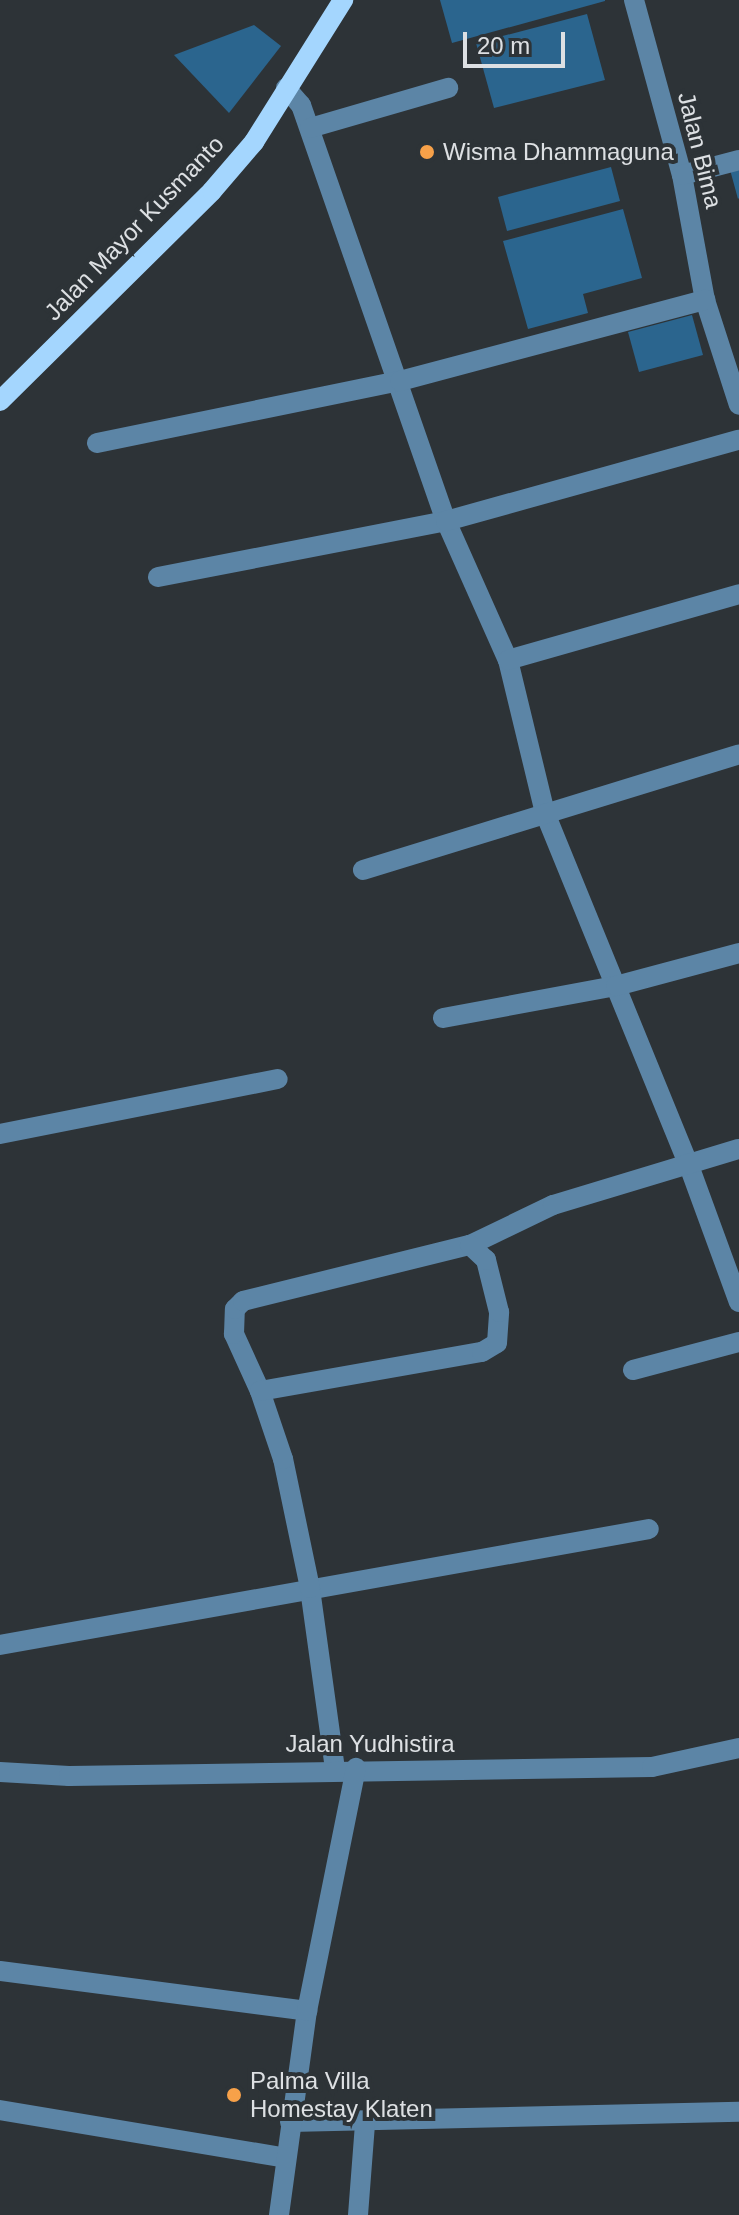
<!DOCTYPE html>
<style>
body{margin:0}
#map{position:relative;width:739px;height:2215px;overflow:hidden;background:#2d3337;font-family:Arial,sans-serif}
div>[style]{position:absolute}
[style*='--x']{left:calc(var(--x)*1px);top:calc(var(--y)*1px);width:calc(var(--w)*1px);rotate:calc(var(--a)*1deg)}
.building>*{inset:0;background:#2b658e}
.minor>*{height:20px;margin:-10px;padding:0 10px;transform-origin:10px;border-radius:10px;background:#5c85a6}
.major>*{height:20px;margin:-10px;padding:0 10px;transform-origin:10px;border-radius:10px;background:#a4d6fe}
.dots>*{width:22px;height:22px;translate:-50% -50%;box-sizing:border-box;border:4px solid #2d3337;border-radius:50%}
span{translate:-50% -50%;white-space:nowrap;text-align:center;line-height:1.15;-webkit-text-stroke:8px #2d3337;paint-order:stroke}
.street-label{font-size:24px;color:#dde0e3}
.poi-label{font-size:24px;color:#dde0e3}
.left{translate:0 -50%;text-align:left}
.scale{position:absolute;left:463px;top:32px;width:102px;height:36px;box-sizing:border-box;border:4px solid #dde0e3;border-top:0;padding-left:10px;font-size:24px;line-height:28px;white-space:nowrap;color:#dde0e3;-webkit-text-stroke:6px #2d3337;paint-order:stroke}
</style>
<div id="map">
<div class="building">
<div style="clip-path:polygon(440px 0,605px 0,605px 1px,452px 43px)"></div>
<div style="clip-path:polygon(587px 14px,605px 80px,494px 108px,476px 43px)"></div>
<div style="clip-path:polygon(254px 25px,281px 46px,229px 113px,174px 55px)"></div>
<div style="clip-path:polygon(739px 163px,739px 198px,738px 199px,729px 166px)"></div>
<div style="clip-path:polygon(611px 167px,620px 201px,507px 231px,498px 197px)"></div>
<div style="clip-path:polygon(623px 209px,642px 278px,583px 294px,588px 313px,528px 329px,503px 241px)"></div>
<div style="clip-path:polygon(692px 315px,703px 355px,639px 372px,628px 332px)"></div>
</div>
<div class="minor">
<div style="--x:634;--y:0;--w:181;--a:74.7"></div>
<div style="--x:682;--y:175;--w:127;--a:79.6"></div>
<div style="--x:705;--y:300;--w:110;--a:72.1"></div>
<div style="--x:286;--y:88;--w:23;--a:49"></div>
<div style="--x:301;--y:105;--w:441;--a:70.8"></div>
<div style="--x:446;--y:521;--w:152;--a:66"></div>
<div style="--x:508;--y:660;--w:157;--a:76.4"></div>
<div style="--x:545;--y:813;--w:378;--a:67.8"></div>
<div style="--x:688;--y:1163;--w:148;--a:69.9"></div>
<div style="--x:310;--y:128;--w:144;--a:-16.2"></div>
<div style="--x:682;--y:175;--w:59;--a:-14.7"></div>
<div style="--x:97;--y:443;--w:309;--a:-11.6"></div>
<div style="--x:400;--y:381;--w:316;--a:-14.9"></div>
<div style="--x:158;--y:577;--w:293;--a:-11"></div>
<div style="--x:446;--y:521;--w:304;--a:-15.5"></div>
<div style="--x:508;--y:660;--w:240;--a:-15.9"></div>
<div style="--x:363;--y:870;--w:393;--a:-17.1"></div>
<div style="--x:443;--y:1018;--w:176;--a:-10.5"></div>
<div style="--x:616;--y:986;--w:127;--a:-15"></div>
<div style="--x:0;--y:1134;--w:283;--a:-11.2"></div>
<div style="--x:633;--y:1370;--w:110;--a:-14.8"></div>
<div style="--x:260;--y:1391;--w:63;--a:-114.5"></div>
<div style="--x:234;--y:1334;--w:25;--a:-88"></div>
<div style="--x:235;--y:1309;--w:11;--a:-45"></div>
<div style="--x:243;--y:1301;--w:234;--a:-13.9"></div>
<div style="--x:470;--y:1245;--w:92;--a:-25.7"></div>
<div style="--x:553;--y:1205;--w:194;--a:-16.8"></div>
<div style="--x:0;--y:1645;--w:659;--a:-10.13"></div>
<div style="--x:335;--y:1769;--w:183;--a:-97.9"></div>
<div style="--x:310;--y:1588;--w:132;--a:-101.8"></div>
<div style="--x:283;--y:1459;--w:72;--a:-108.7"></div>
<div style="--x:260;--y:1391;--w:225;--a:-10"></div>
<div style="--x:482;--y:1352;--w:17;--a:-31"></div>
<div style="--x:497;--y:1343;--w:31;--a:-86"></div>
<div style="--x:499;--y:1312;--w:54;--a:-104"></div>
<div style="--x:486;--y:1260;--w:22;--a:-137"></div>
<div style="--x:0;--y:1772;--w:69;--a:3.3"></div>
<div style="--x:69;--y:1776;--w:583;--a:-0.88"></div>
<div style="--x:652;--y:1767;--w:89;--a:-12.3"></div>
<div style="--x:0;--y:1971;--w:310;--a:7.4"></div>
<div style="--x:0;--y:2110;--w:290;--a:9.5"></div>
<div style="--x:290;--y:2122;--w:449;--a:-1.3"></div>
<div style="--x:279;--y:2215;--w:206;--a:-82.2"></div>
<div style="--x:307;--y:2011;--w:248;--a:-78.6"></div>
<div style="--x:358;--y:2215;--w:91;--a:-85.6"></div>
</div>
<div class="major">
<div style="--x:0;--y:401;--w:298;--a:-44.7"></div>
<div style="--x:212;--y:191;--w:65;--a:-49.4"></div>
<div style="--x:254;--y:142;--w:168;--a:-57.9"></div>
</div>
<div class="dots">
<div style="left:427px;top:152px;background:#f7a149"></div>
<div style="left:234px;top:2095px;background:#f7a149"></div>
</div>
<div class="street-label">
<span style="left:700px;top:150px;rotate:76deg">Jalan Bima</span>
<span style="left:134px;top:228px;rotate:-46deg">Jalan Mayor Kusmanto</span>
<span style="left:370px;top:1744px">Jalan Yudhistira</span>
</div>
<div class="poi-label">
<span class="left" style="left:443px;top:152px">Wisma Dhammaguna</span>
<span class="left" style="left:250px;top:2095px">Palma Villa<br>Homestay Klaten</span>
</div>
<div class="scale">20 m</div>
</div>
